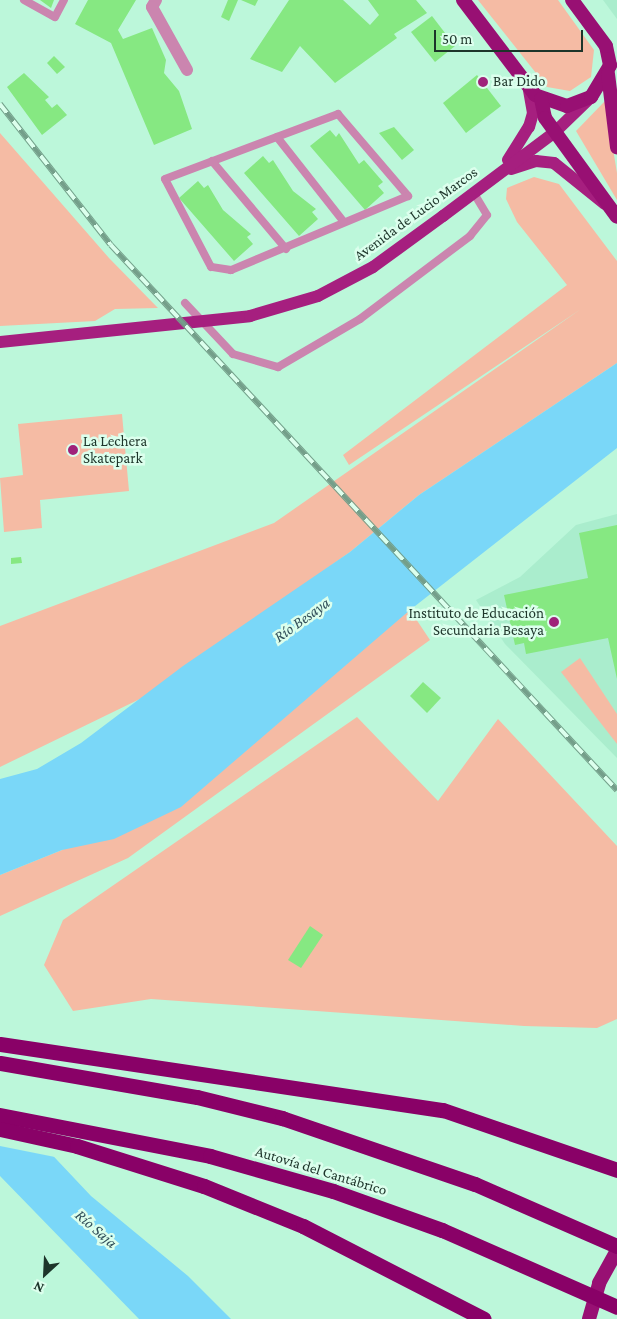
<!DOCTYPE html>
<meta charset="utf-8">
<style>
body{margin:0}
#map{position:relative;width:617px;height:1319px;overflow:hidden;background:#bcf7da;font-family:"Crimson Pro",serif}
div>[style]{position:absolute}
[style*='--x']{left:calc(var(--x)*1px);top:calc(var(--y)*1px);width:calc(var(--w)*1px);rotate:calc(var(--a)*1deg)}
.built>*{inset:0;background:#aaedcd}
.green>*{inset:0;background:#f5bba4}
.water>*{inset:0;background:#7ad7f8}
.pier>*{inset:0;background:#bcf7da}
.building>*{inset:0;background:#86e882}
.service>*{height:8px;margin:-4px;padding:0 4px;transform-origin:4px;border-radius:4px;background:#cb85af}
.minor>*{height:12px;margin:-6px;padding:0 6px;transform-origin:6px;border-radius:6px;background:#cb85af}
.primary>*{height:12px;margin:-6px;padding:0 6px;transform-origin:6px;border-radius:6px;background:#a61f7f}
.trunk>*{height:14px;margin:-7px;padding:0 7px;transform-origin:7px;border-radius:7px;background:#981073}
.motorway>*{height:15px;margin:-7.5px;padding:0 7.5px;transform-origin:7.5px;border-radius:7.5px;background:#890167}
.rail>*{height:5.5px;margin-top:-2.75px;transform-origin:0;background:repeating-linear-gradient(90deg,#dcffed 0 11px,#749f8a 0 22px);box-sizing:border-box;border-block:1px solid #749f8a}
.dots>*{width:14px;height:14px;translate:-50% -50%;box-sizing:border-box;border:2px solid #dcffed;border-radius:50%}
span{translate:-50% -50%;white-space:nowrap;text-align:center;line-height:1.15;-webkit-text-stroke:5px #dcffed;paint-order:stroke}
.poi-label{font-size:15px;color:#1d352a}
.left{translate:0 -50%;text-align:left}
.right{translate:-100% -50%;text-align:right}
.street-label{font-size:15px;color:#1d352a}
.water-label{font-size:16px;color:#324f5a;font-style:italic}
.north{position:absolute;left:20px;top:1249px;width:50px;height:50px;-webkit-text-stroke:4px #dcffed;paint-order:stroke;rotate:205deg;font-size:14px;font-weight:700;line-height:20px;text-align:center;color:#1d352a}
.north::after{content:'';display:block;margin:auto;width:18px;height:22px;background:#1d352a;clip-path:polygon(50% 0,100% 100%,50% 72%,0 100%)}
.scale{position:absolute;left:434px;top:30px;width:149px;height:22px;box-sizing:border-box;border:2px solid #1d352a;border-top:0;padding-left:6px;font-size:15px;line-height:18px;white-space:nowrap;color:#1d352a;-webkit-text-stroke:4px #dcffed;paint-order:stroke}
</style>
<div id="map">
<div class="built">
<div style="clip-path:polygon(603px 0,617px 0,617px 19px)"></div>
<div style="clip-path:polygon(617px 514px,617px 758px,505px 644px,476px 600px,520px 577px,576px 525px)"></div>
</div>
<div class="green">
<div style="clip-path:polygon(478px 0,558px 0,594px 50px,591px 77px,570px 91px,547px 87px)"></div>
<div style="clip-path:polygon(605px 101px,617px 173px,617px 200px,576px 131px)"></div>
<div style="clip-path:polygon(0 133px,109px 258px,158px 308px,115px 309px,95px 321px,0 326px)"></div>
<div style="clip-path:polygon(534px 177px,559px 184px,617px 261px,617px 363px,419px 495px,350px 552px,146px 696px,0 767px,0 626px,274px 523px,581px 309px,349px 465px,343px 455px,567px 285px,517px 222px,506px 199px,507px 188px)"></div>
<div style="clip-path:polygon(122px 414px,129px 491px,40px 500px,42px 528px,4px 532px,0 478px,23px 475px,18px 424px)"></div>
<div style="clip-path:polygon(410px 610px,430px 640px,128px 858px,0 916px,0 875px,62px 850px,188px 782px)"></div>
<div style="clip-path:polygon(580px 658px,617px 714px,617px 744px,561px 672px)"></div>
<div style="clip-path:polygon(357px 717px,438px 801px,498px 719px,617px 846px,617px 1019px,597px 1028px,524px 1026px,151px 999px,73px 1011px,44px 965px,63px 920px)"></div>
</div>
<div class="water">
<div style="clip-path:polygon(617px 363px,617px 448px,410px 610px,181px 807px,114px 839px,62px 850px,0 875px,0 779px,37px 769px,81px 743px,183px 666px,350px 552px,419px 495px)"></div>
<div style="clip-path:polygon(0 1041px,41px 1143px,91px 1196px,188px 1276px,231px 1319px,139px 1319px,0 1176px)"></div>
</div>
<div class="pier">
<div style="clip-path:polygon(0 1038px,28px 1085px,43px 1142px,55px 1157px,0 1146px)"></div>
</div>
<div class="building">
<div style="clip-path:polygon(40px 0,54px 0,51px 8px)"></div>
<div style="clip-path:polygon(88px 0,136px 0,118px 30px,123px 39px,152px 28px,166px 60px,164px 73px,179px 91px,192px 129px,154px 145px,111px 43px,75px 24px)"></div>
<div style="clip-path:polygon(228px 0,238px 0,229px 21px,221px 17px)"></div>
<div style="clip-path:polygon(241px 0,258px 0,255px 6px)"></div>
<div style="clip-path:polygon(289px 0,343px 0,370px 25px,379px 15px,368px 0,416px 0,427px 13px,394px 34px,397px 38px,335px 83px,300px 46px,282px 72px,250px 59px)"></div>
<div style="clip-path:polygon(432px 16px,455px 46px,435px 62px,411px 32px)"></div>
<div style="clip-path:polygon(54px 56px,65px 67px,57px 74px,47px 63px)"></div>
<div style="clip-path:polygon(24px 73px,49px 97px,45px 100px,52px 108px,57px 104px,67px 115px,42px 135px,7px 87px)"></div>
<div style="clip-path:polygon(477px 75px,501px 106px,466px 133px,443px 103px)"></div>
<div style="clip-path:polygon(394px 127px,414px 150px,402px 160px,379px 133px)"></div>
<div style="clip-path:polygon(330px 130px,336px 137px,339px 133px,359px 164px,364px 160px,383px 182px,378px 186px,384px 193px,365px 210px,310px 146px)"></div>
<div style="clip-path:polygon(263px 156px,269px 163px,273px 160px,293px 191px,316px 209px,312px 212px,318px 219px,299px 236px,244px 173px)"></div>
<div style="clip-path:polygon(198px 181px,204px 188px,208px 185px,223px 210px,251px 234px,247px 237px,253px 244px,234px 261px,179px 198px)"></div>
<div style="clip-path:polygon(617px 525px,617px 679px,608px 638px,526px 654px,524px 643px,515px 645px,504px 595px,588px 578px,579px 533px)"></div>
<div style="clip-path:polygon(21px 557px,22px 563px,11px 564px,11px 558px)"></div>
<div style="clip-path:polygon(423px 682px,441px 698px,427px 713px,410px 696px)"></div>
<div style="clip-path:polygon(310px 926px,323px 935px,301px 968px,288px 960px)"></div>
</div>
<div class="service">
<div style="--x:24;--y:0;--w:35;--a:29"></div>
<div style="--x:55;--y:17;--w:19;--a:-62"></div>
<div style="--x:338;--y:114;--w:108;--a:49.5"></div>
<div style="--x:408;--y:196;--w:192;--a:157.3"></div>
<div style="--x:231;--y:270;--w:20;--a:-171"></div>
<div style="--x:211;--y:267;--w:99;--a:-117.6"></div>
<div style="--x:165;--y:179;--w:185;--a:-20.6"></div>
<div style="--x:277;--y:137;--w:108;--a:51.8"></div>
<div style="--x:212;--y:161;--w:115;--a:49.9"></div>
<div style="--x:185;--y:303;--w:70;--a:46.7"></div>
<div style="--x:233;--y:354;--w:47;--a:16.1"></div>
<div style="--x:278;--y:367;--w:95;--a:-30.3"></div>
<div style="--x:360;--y:319;--w:138;--a:-37"></div>
<div style="--x:470;--y:236;--w:27;--a:-51"></div>
<div style="--x:487;--y:215;--w:27;--a:-121"></div>
</div>
<div class="minor">
<div style="--x:156;--y:0;--w:8;--a:120"></div>
<div style="--x:152;--y:7;--w:72;--a:60.9"></div>
</div>
<div class="primary">
<div style="--x:508;--y:160;--w:39;--a:-58"></div>
<div style="--x:529;--y:127;--w:15;--a:-74"></div>
<div style="--x:533;--y:113;--w:27;--a:-100"></div>
<div style="--x:511;--y:169;--w:26;--a:-18"></div>
<div style="--x:536;--y:161;--w:18;--a:6"></div>
<div style="--x:554;--y:163;--w:65;--a:38.8"></div>
<div style="--x:0;--y:342;--w:251;--a:-5.9"></div>
<div style="--x:250;--y:316;--w:71;--a:-16.4"></div>
<div style="--x:318;--y:296;--w:62;--a:-27.8"></div>
<div style="--x:373;--y:267;--w:87;--a:-36.1"></div>
<div style="--x:443;--y:216;--w:140;--a:-36.9"></div>
<div style="--x:555;--y:132;--w:50;--a:-44.2"></div>
</div>
<div class="trunk">
<div style="--x:463;--y:0;--w:119;--a:52.8"></div>
<div style="--x:535;--y:95;--w:34;--a:19"></div>
<div style="--x:567;--y:106;--w:26;--a:-21"></div>
<div style="--x:591;--y:97;--w:37;--a:-59"></div>
<div style="--x:610;--y:65;--w:19;--a:-102"></div>
<div style="--x:606;--y:46;--w:57;--a:-126.5"></div>
<div style="--x:608;--y:74;--w:74;--a:83"></div>
<div style="--x:541;--y:99;--w:19;--a:78"></div>
<div style="--x:545;--y:118;--w:122;--a:54"></div>
<div style="--x:589;--y:1319;--w:37;--a:-74"></div>
<div style="--x:599;--y:1283;--w:38;--a:-61"></div>
</div>
<div class="motorway">
<div style="--x:0;--y:1044;--w:448;--a:8.5"></div>
<div style="--x:443;--y:1110;--w:184;--a:19"></div>
<div style="--x:0;--y:1063;--w:200;--a:9.8"></div>
<div style="--x:197;--y:1097;--w:88;--a:13.9"></div>
<div style="--x:282;--y:1118;--w:204;--a:18.9"></div>
<div style="--x:475;--y:1184;--w:155;--a:23.6"></div>
<div style="--x:0;--y:1115;--w:214;--a:11"></div>
<div style="--x:210;--y:1156;--w:128;--a:15.9"></div>
<div style="--x:333;--y:1191;--w:116;--a:19.7"></div>
<div style="--x:442;--y:1230;--w:191;--a:23.7"></div>
<div style="--x:0;--y:1129;--w:79;--a:12.4"></div>
<div style="--x:77;--y:1146;--w:133;--a:17.5"></div>
<div style="--x:204;--y:1186;--w:107;--a:22"></div>
<div style="--x:303;--y:1226;--w:203;--a:27.2"></div>
</div>
<div class="rail">
<div style="--x:0;--y:104;--w:179;--a:51.8"></div>
<div style="--x:111;--y:245;--w:744;--a:47.13"></div>
</div>
<div class="dots">
<div style="left:483px;top:82px;background:#9f237a"></div>
<div style="left:73px;top:450px;background:#9f237a"></div>
<div style="left:554px;top:622px;background:#9f237a"></div>
</div>
<div class="poi-label">
<span class="left" style="left:493px;top:82px">Bar Dido</span>
<span class="left" style="left:83px;top:450px">La Lechera<br>Skatepark</span>
<span class="right" style="left:544px;top:622px">Instituto de Educación<br>Secundaria Besaya</span>
</div>
<div class="street-label">
<span style="left:416px;top:214px;rotate:-36deg">Avenida de Lucio Marcos</span>
<span style="left:321px;top:1171px;rotate:17deg">Autovía del Cantábrico</span>
</div>
<div class="water-label">
<span style="left:302px;top:620px;rotate:-36deg">Río Besaya</span>
<span style="left:96px;top:1229px;rotate:41deg">Río Saja</span>
</div>
<div class="north">N</div>
<div class="scale">50 m</div>
</div>
